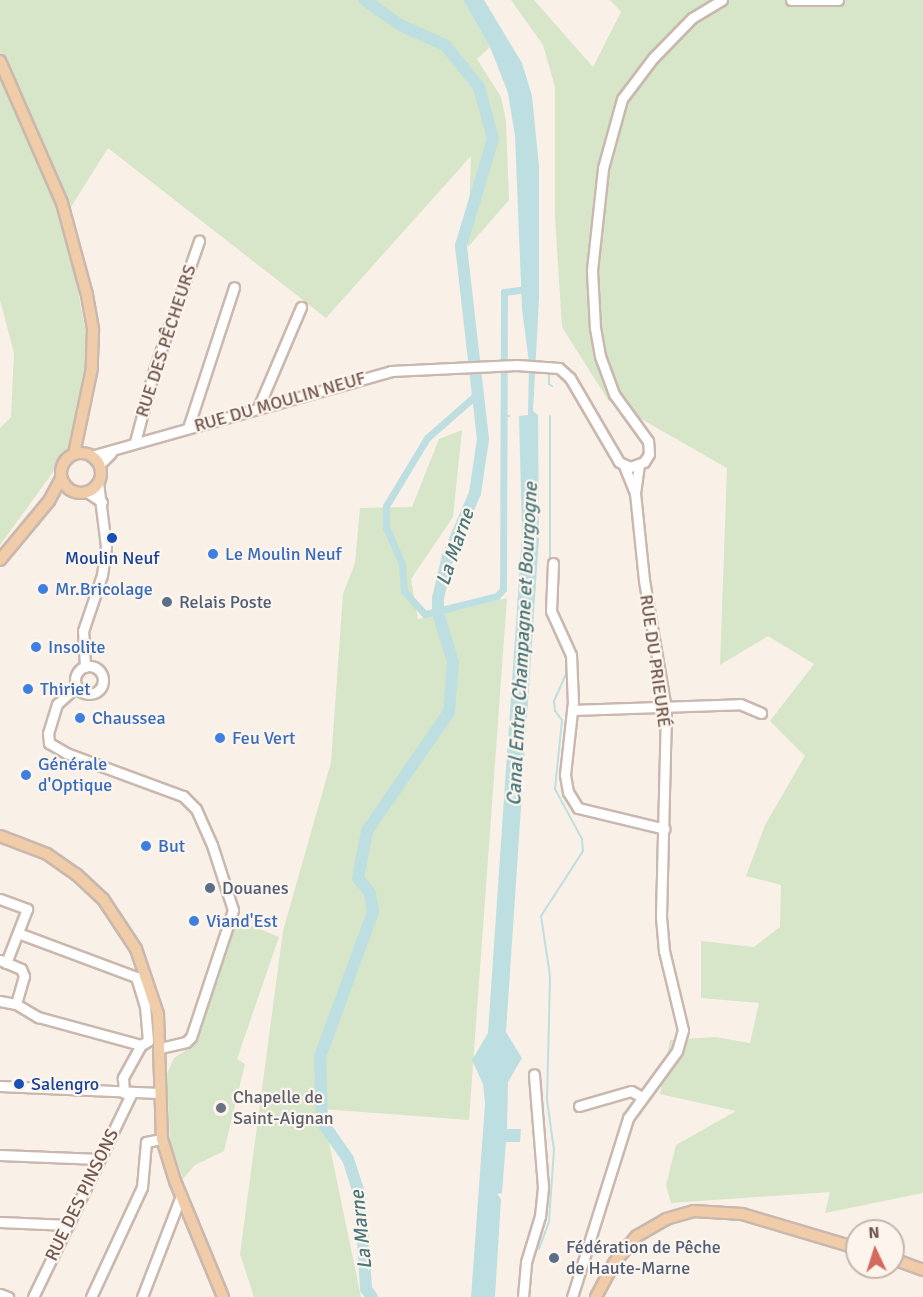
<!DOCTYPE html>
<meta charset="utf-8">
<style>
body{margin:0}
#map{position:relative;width:923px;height:1297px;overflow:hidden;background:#f9f1e8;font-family:Signika,sans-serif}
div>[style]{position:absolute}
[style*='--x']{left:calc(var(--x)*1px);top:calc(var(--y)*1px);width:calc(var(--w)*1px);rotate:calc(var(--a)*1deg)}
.green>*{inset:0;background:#d7e5c8}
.water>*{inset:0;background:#bedfe1}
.stream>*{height:2px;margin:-1px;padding:0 1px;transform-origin:1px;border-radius:1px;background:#bedfe1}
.canal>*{height:7px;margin:-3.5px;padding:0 3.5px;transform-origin:3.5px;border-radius:3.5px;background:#bedfe1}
.river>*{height:12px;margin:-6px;padding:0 6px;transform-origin:6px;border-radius:6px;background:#bedfe1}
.roads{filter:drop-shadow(2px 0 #cab8af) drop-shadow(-2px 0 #cab8af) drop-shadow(0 2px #cab8af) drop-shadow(0 -2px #cab8af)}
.minor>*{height:9px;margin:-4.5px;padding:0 4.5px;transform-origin:4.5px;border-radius:4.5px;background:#fff}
.minor>.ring{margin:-4.5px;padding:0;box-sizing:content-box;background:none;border:9px solid #fff;border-radius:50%}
.major>*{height:10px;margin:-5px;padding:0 5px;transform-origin:5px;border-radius:5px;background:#f0cda8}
.major>.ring{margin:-5px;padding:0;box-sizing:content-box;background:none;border:10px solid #f0cda8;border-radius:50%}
.dots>*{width:16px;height:16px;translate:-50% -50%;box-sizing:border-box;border:3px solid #fdf5ed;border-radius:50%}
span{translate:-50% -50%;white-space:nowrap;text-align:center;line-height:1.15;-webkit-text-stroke:4.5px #fdf5ed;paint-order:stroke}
.street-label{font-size:18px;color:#70574f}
.shop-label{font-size:18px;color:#366cbe}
.left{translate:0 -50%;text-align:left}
.transit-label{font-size:18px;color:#164399}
.service-label{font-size:18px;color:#4e5e75}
.worship-label{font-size:18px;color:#5b616d}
.water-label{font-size:20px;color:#48777a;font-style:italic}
.north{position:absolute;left:845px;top:1219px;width:60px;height:60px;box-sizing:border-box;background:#fdf5ed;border:2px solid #c5b6ae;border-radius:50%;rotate:356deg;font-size:16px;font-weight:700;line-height:24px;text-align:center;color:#70574f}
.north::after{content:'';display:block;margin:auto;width:21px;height:27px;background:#d46a5d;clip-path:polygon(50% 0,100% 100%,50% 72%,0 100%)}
</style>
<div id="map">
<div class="green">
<div style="clip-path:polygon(0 0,463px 0,490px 47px,477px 59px,501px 97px,506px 121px,509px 200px,468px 247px,471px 156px,326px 318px,108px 148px,64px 218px,88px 343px,72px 446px,0 545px,0 428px,11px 417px,14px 353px,0 300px)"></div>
<div style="clip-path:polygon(511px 0,534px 0,593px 67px,621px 12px,610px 0,923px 0,923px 1193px,825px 1213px,830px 1192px,671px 1203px,666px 1185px,676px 1145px,736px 1111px,660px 1094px,670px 1040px,715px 1037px,750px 1043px,759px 1003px,701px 998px,701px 941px,754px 947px,780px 927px,781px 885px,746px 876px,765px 825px,805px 756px,770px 721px,814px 664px,768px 636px,720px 665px,727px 468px,608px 400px,562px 327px,555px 217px,555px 87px,543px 45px)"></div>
<div style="clip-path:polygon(462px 430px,453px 517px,411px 579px,418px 619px,507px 598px,469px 1120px,322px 1109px,361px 1297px,254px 1297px,240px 1254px,283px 931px,331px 762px,343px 594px,355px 563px,360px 508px,412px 507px,439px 439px)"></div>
<div style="clip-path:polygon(241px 921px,279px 937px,237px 1059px,245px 1064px,224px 1151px,195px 1165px,183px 1179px,170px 1142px,167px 1074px,174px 1058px,194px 1045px,235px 923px)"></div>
</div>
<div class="water">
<div style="clip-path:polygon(463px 0,484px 0,522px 63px,532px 96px,539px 166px,539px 299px,533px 411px,538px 415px,539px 539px,506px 1032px,522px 1058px,508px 1082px,507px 1129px,521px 1129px,520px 1142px,506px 1142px,502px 1193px,497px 1194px,501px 1199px,495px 1297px,471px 1297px,485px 1103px,483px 1084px,472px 1060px,488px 1033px,522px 534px,519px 416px,528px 415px,529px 363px,522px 309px,515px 136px,508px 93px,490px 47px)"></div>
</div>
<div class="stream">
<div style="--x:549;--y:374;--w:10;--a:90"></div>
<div style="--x:549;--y:384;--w:4;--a:34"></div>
<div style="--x:502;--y:416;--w:7;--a:0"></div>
<div style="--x:550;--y:563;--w:147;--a:-90"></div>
<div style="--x:547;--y:592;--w:19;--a:93"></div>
<div style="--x:546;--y:611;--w:17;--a:66"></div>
<div style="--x:539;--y:1249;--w:30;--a:-70"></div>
<div style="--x:549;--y:1221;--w:71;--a:-86"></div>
<div style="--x:554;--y:1150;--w:50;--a:-98"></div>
<div style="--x:547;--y:1100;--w:124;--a:-88.6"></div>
<div style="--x:550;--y:976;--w:61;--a:-98.5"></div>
<div style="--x:541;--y:916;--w:77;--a:-57.1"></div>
<div style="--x:583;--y:851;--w:12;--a:-95"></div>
<div style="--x:582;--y:839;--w:57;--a:-118.4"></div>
<div style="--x:555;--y:789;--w:69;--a:-84.2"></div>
<div style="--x:562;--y:720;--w:11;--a:-128"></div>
<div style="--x:555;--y:711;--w:10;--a:-96"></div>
<div style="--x:554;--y:701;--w:32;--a:-66"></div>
</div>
<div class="canal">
<div style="--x:476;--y:395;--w:65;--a:138.7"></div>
<div style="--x:427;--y:438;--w:79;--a:121.1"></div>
<div style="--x:386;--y:506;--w:21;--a:90"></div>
<div style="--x:386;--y:527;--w:40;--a:66.6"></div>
<div style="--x:402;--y:564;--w:27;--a:86"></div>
<div style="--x:404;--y:591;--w:31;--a:48"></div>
<div style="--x:425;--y:614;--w:74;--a:-14"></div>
<div style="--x:497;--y:596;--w:9;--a:-49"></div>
<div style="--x:503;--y:589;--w:297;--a:-89.8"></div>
<div style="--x:504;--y:292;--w:24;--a:-7"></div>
</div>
<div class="river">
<div style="--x:365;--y:0;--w:43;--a:35.5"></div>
<div style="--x:400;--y:25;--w:49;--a:24"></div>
<div style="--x:445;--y:45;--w:54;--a:51"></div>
<div style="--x:479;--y:87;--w:54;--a:74.9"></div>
<div style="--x:493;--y:139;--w:112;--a:106.7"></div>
<div style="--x:461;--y:246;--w:194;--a:83.5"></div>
<div style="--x:483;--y:439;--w:55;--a:98.4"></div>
<div style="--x:475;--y:493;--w:69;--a:113.2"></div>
<div style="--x:448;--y:556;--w:43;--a:103.4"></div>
<div style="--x:438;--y:598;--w:15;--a:90"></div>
<div style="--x:438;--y:613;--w:51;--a:73"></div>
<div style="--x:453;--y:662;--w:50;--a:94.6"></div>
<div style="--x:449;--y:712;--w:145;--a:124.6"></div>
<div style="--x:367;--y:831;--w:48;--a:100.8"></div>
<div style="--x:358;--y:878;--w:19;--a:51"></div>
<div style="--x:370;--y:893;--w:19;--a:81"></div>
<div style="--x:373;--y:912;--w:154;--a:110.1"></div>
<div style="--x:320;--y:1057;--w:65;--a:88.2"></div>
<div style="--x:322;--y:1122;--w:45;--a:54.9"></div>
<div style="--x:348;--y:1159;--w:38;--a:72"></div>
<div style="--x:360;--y:1195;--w:94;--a:86.3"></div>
<div style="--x:366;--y:1289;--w:10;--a:53"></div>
</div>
<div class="roads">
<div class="minor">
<div style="--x:791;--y:0;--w:47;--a:0"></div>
<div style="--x:258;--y:408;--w:110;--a:-66.9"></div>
<div style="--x:188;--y:428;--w:148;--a:-71.9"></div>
<div style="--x:135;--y:442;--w:74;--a:-75.2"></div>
<div style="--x:154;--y:370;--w:137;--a:-70.8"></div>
<div style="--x:91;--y:456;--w:312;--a:-15.8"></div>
<div style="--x:391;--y:371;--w:126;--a:-2.7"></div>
<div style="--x:517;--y:365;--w:42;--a:4.1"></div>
<div style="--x:559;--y:368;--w:15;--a:42"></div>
<div style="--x:570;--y:378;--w:97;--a:59.7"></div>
<div style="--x:619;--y:462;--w:12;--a:24"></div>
<div style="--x:630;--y:467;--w:15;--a:-20"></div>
<div style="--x:644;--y:462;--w:9;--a:-58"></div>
<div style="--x:649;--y:454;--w:13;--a:-94"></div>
<div style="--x:648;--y:441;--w:58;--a:-125.9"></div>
<div style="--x:614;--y:394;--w:40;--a:-110.2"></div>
<div style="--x:600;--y:356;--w:28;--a:-100"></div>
<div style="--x:595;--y:328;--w:58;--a:-93"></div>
<div style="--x:592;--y:270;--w:103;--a:-83.8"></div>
<div style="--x:603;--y:168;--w:72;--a:-74.6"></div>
<div style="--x:622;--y:99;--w:51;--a:-52.9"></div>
<div style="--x:653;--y:58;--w:56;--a:-45.7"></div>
<div style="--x:692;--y:18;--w:35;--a:-31"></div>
<div style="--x:99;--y:465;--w:17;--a:-45"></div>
<div style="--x:87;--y:492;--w:18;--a:34"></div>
<div style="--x:635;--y:493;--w:28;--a:-82"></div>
<div style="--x:553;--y:563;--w:48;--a:92.4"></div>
<div style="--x:551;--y:611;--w:48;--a:65.6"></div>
<div style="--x:571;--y:655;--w:47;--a:87.6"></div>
<div style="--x:573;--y:702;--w:73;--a:96.3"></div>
<div style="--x:565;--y:775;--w:17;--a:80"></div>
<div style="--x:568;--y:792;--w:19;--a:58"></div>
<div style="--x:578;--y:808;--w:89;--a:13.6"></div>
<div class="ring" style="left:75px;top:666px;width:19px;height:19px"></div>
<div style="--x:85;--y:667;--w:36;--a:-93"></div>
<div style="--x:83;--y:631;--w:59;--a:-71.3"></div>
<div style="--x:102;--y:575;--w:29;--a:-82"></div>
<div style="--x:106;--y:546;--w:64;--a:-97.2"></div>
<div style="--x:76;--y:687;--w:25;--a:138"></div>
<div style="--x:57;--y:704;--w:30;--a:107"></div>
<div style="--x:48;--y:733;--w:10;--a:84"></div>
<div style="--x:49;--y:743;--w:20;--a:30"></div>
<div style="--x:66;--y:753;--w:125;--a:20.2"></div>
<div style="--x:183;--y:796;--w:18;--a:45"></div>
<div style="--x:196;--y:809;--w:39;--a:66"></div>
<div style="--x:212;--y:845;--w:68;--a:72.1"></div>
<div style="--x:233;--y:910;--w:134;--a:108.3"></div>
<div style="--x:191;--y:1037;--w:7;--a:135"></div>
<div style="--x:186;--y:1042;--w:28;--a:167"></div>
<div style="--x:572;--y:710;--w:168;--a:-2"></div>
<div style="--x:740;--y:704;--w:23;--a:23"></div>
<div style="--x:0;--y:899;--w:29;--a:20"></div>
<div style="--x:27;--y:909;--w:58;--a:111.3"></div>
<div style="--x:18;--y:933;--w:126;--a:20.4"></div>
<div style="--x:136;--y:977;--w:30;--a:73"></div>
<div style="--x:145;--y:1006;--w:35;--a:85"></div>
<div style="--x:148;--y:1041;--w:8;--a:150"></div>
<div style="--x:0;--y:960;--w:23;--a:23"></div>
<div style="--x:21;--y:969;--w:8;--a:67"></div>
<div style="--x:24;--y:976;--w:29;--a:106"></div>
<div style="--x:0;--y:1001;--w:16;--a:11"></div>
<div style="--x:16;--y:1004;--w:26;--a:31"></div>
<div style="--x:38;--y:1017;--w:107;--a:15.2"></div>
<div style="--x:141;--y:1045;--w:38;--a:119"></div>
<div style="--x:123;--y:1078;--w:15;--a:86"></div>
<div style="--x:0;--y:1086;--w:159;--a:2.5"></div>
<div style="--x:579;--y:1106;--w:54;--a:-16.1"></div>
<div style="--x:631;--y:1091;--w:13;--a:29"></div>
<div style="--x:0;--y:1155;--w:99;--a:2.3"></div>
<div style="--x:0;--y:1222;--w:68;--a:2.5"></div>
<div style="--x:0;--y:1294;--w:9;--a:21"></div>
<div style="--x:33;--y:1297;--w:225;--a:-64.2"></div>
<div style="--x:91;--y:1297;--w:121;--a:-65.1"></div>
<div style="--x:142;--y:1187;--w:45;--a:-84.9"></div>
<div style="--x:146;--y:1142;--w:16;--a:-11"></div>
<div style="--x:142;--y:1297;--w:108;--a:-68.9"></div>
<div style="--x:523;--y:1297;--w:35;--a:-85"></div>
<div style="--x:526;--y:1262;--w:48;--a:-73.1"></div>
<div style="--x:540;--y:1216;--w:29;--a:-84"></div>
<div style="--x:543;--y:1187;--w:113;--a:-94.6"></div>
<div style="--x:572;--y:1297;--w:188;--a:-72.6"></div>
<div style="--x:628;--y:1118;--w:83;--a:-53.8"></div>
<div style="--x:677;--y:1051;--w:22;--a:-74"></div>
<div style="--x:683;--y:1030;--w:81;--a:-103.5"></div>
<div style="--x:664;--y:951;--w:35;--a:-95"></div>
<div style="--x:661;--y:916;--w:207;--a:-88.6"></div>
<div style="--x:666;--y:709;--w:131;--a:-99.7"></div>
<div style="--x:644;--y:580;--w:87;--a:-95.9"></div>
<div style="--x:635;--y:493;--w:29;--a:-112"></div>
</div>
<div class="major">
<div style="--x:0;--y:61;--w:155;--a:66.4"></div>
<div style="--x:62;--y:203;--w:95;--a:74.8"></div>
<div style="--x:87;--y:295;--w:36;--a:80"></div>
<div style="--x:93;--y:330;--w:38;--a:92"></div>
<div style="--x:92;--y:368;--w:88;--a:101.8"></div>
<div class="ring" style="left:61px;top:453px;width:30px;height:30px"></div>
<div style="--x:0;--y:560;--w:77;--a:-50.3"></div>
<div style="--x:49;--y:501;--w:26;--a:-62"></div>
<div style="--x:0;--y:836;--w:50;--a:21"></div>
<div style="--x:47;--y:854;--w:35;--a:35"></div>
<div style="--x:76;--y:874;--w:37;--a:43"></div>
<div style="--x:103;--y:899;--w:60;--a:56.6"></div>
<div style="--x:136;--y:949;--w:69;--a:71.3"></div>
<div style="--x:158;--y:1014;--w:125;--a:88.2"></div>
<div style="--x:162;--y:1139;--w:44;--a:72.8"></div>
<div style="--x:175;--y:1181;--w:126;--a:67.5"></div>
<div style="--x:893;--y:1259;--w:32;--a:20"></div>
<div style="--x:596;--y:1297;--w:38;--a:-62"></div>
<div style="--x:614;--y:1263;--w:35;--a:-50"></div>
<div style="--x:637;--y:1236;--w:34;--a:-30"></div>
<div style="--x:666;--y:1219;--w:29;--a:-16"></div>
<div style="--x:694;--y:1211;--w:48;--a:3.6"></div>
<div style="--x:742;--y:1214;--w:120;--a:16.5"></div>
</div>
</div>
<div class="dots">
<div style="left:112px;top:538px;background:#1a4fb4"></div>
<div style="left:213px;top:554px;background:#3f7fe0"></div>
<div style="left:43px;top:589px;background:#3f7fe0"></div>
<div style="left:167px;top:602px;background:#5c6f8a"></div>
<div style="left:36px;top:647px;background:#3f7fe0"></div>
<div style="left:28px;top:689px;background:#3f7fe0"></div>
<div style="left:80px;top:718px;background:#3f7fe0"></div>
<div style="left:220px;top:738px;background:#3f7fe0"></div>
<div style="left:26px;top:775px;background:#3f7fe0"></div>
<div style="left:146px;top:846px;background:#3f7fe0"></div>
<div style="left:210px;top:888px;background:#5c6f8a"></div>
<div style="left:194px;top:921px;background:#3f7fe0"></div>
<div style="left:19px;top:1084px;background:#1a4fb4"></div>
<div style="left:221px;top:1108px;background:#6b7280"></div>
<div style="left:554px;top:1258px;background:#5c6f8a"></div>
</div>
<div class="street-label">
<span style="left:166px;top:341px;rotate:-72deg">RUE DES PÊCHEURS</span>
<span style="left:280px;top:402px;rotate:-16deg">RUE DU MOULIN NEUF</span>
<span style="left:655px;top:661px;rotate:82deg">RUE DU PRIEURÉ</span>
<span style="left:82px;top:1195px;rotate:-64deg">RUE DES PINSONS</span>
</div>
<div class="shop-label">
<span class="left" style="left:225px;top:554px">Le Moulin Neuf</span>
<span class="left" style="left:55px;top:589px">Mr.Bricolage</span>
<span class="left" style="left:48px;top:647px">Insolite</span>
<span class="left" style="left:40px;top:689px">Thiriet</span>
<span class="left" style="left:92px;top:718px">Chaussea</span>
<span class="left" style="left:232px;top:738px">Feu Vert</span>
<span class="left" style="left:38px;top:775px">Générale<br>d'Optique</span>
<span class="left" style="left:158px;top:846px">But</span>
<span class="left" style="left:206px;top:921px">Viand'Est</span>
</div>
<div class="transit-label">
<span style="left:112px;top:558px">Moulin Neuf</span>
<span class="left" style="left:31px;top:1084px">Salengro</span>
</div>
<div class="service-label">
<span class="left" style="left:179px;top:602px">Relais Poste</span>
<span class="left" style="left:222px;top:888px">Douanes</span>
<span class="left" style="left:566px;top:1258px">Fédération de Pêche<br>de Haute-Marne</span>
</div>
<div class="worship-label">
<span class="left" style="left:233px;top:1108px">Chapelle de<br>Saint-Aignan</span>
</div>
<div class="water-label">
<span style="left:455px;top:547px;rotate:-71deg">La Marne</span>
<span style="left:522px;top:644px;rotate:-87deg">Canal Entre Champagne et Bourgogne</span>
<span style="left:361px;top:1230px;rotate:-96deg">La Marne</span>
</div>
<div class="north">N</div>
</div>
